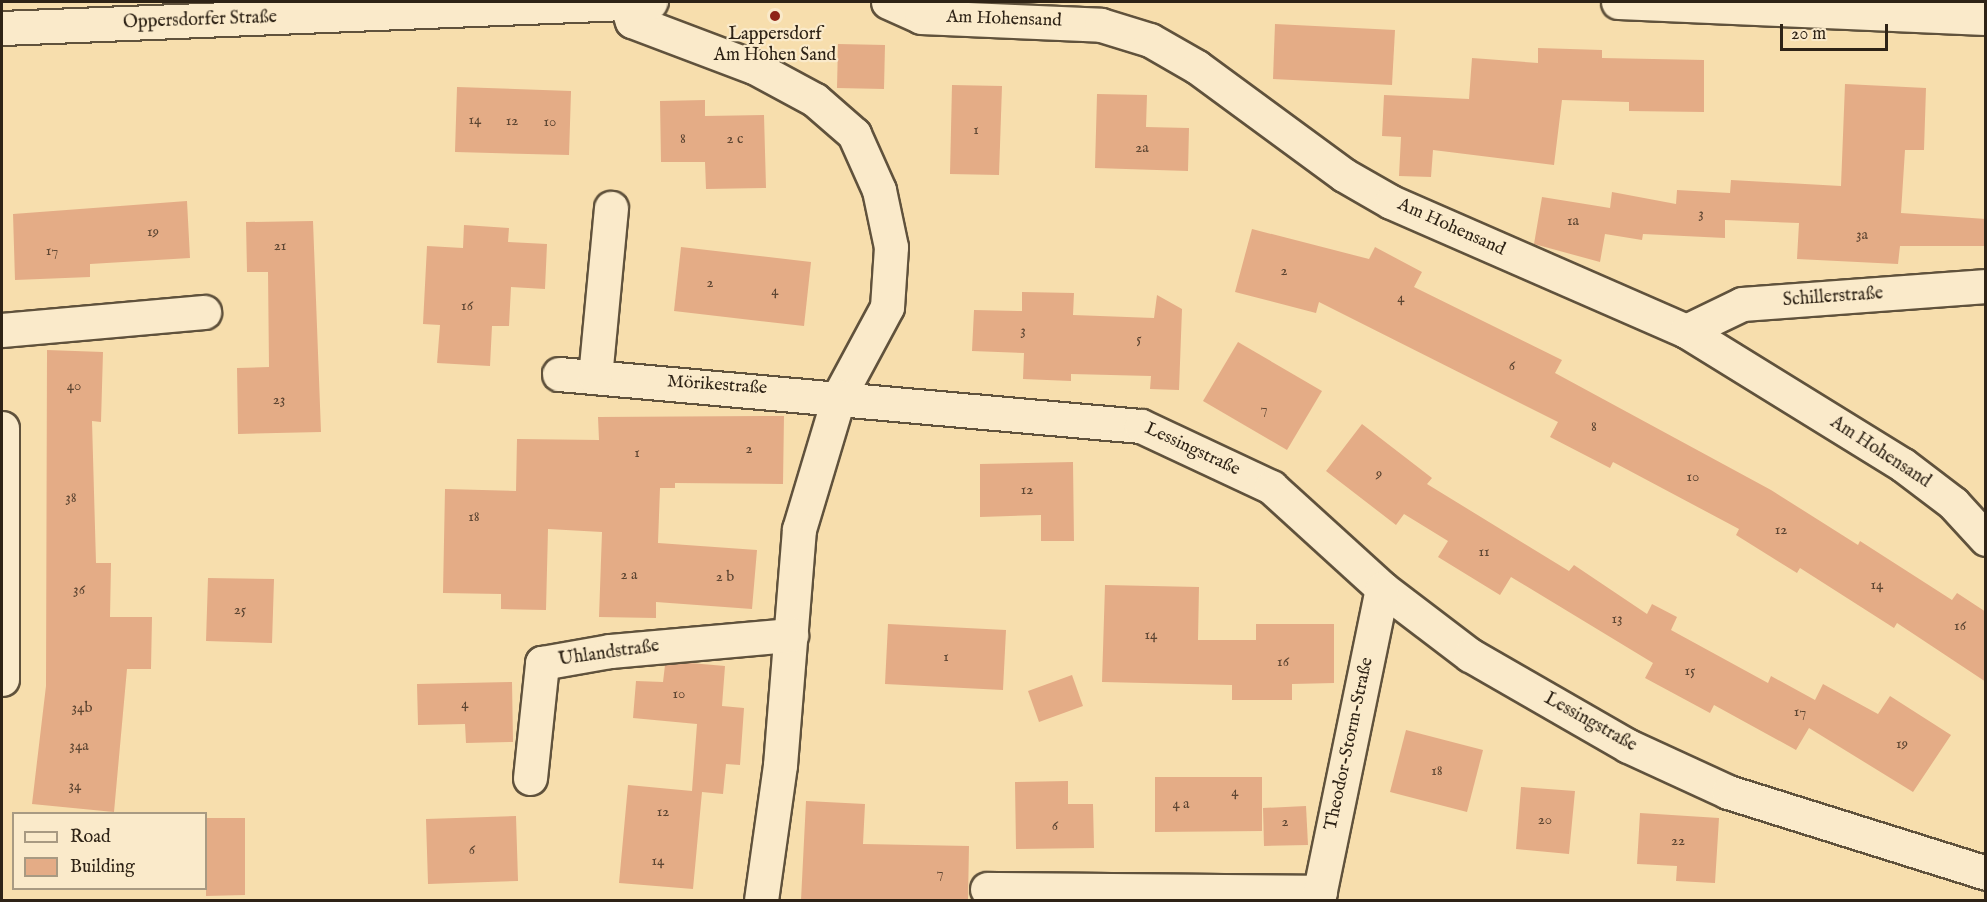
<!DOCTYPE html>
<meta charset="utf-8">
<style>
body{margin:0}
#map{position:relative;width:1987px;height:902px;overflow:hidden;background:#f7dead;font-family:"IM FELL English",serif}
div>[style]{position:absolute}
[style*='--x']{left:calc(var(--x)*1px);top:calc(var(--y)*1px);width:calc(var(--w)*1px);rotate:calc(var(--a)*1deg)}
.building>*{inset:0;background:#e4ac86}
.roads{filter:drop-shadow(2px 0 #60523c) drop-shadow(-2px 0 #60523c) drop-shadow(0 2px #60523c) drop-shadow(0 -2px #60523c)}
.minor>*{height:33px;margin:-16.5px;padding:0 16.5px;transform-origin:16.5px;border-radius:16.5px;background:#faeaca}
.dots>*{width:16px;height:16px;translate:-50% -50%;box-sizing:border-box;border:3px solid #faeaca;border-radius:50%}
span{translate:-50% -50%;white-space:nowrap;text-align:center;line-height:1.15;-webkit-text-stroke:4.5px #faeaca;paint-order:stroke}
.number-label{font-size:15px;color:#5c4532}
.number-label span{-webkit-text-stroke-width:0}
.street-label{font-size:18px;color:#2e2316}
.poi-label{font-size:18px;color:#2e2316}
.frame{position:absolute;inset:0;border:3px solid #2e2316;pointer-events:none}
.legend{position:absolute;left:12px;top:812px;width:195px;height:78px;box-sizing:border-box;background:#faeaca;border:2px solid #a89a82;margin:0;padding:8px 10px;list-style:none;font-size:18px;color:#2e2316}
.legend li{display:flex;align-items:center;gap:12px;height:30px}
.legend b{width:30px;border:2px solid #a89a82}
.scale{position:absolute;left:1780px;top:24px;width:108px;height:27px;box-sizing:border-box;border:3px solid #2e2316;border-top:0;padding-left:8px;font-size:18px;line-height:21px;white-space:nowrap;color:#2e2316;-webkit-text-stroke:4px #faeaca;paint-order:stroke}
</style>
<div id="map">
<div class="building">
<div style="clip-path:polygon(1275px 24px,1395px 30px,1392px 85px,1273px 79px)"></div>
<div style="clip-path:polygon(838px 44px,885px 45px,884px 89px,837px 88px)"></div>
<div style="clip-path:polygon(1538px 48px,1602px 50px,1602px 58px,1704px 60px,1704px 112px,1629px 111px,1629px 102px,1562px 100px,1554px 165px,1433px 150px,1431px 177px,1399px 176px,1401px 137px,1382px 136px,1384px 95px,1469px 99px,1472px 58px,1538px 63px)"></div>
<div style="clip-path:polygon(1845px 84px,1926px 88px,1924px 150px,1905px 150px,1901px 213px,1986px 219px,1986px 246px,1900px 246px,1898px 264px,1797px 259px,1799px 223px,1725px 220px,1725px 238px,1643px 234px,1642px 240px,1605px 234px,1600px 262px,1534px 244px,1542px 197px,1610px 208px,1612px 192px,1676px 204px,1677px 190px,1730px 193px,1731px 180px,1841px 186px)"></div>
<div style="clip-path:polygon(952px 85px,1002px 86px,999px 175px,950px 174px)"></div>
<div style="clip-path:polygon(457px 87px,571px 91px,569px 155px,455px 152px)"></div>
<div style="clip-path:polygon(1097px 94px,1147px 95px,1146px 127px,1189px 128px,1188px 171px,1095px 168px)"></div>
<div style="clip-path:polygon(705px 100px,705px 116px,764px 115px,766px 188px,706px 189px,705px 162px,661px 162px,660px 101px)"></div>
<div style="clip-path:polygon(187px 201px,190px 258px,90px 264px,90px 277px,15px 280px,13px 214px)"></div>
<div style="clip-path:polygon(313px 221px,321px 432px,238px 434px,237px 368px,269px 367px,268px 272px,247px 272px,246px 222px)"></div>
<div style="clip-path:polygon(464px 225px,509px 228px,508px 242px,547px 244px,545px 289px,511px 287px,509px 326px,492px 326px,490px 366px,437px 363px,440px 325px,423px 324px,427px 246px,463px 248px)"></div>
<div style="clip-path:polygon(1252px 229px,1369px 259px,1375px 247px,1422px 272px,1414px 287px,1562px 360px,1555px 373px,1771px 490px,1858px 545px,1860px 541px,1952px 600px,1957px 593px,1986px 612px,1986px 682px,1897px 623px,1894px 628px,1800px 568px,1797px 573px,1736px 535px,1739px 529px,1613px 462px,1610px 468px,1550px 437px,1558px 422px,1319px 302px,1316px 313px,1235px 292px)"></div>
<div style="clip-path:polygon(681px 247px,811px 262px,804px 326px,674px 311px)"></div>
<div style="clip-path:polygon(1022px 292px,1074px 293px,1073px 315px,1154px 318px,1157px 295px,1182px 309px,1179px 390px,1150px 389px,1151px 376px,1071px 374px,1071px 381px,1023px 379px,1024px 353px,972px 351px,974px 310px,1022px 311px)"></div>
<div style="clip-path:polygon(1238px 342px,1322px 391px,1287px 450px,1203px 401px)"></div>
<div style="clip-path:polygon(47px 350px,103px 352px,101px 422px,92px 421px,96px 563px,111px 563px,110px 617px,152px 617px,151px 669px,127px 669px,114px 812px,32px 804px,46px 686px)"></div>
<div style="clip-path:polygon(784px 416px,783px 484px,675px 483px,675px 488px,660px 488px,658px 543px,757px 550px,752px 609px,656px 602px,656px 618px,599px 617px,602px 532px,548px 529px,546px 610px,501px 609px,501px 594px,443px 593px,445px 489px,516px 491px,517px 439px,599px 440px,598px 417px)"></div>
<div style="clip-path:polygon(1362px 424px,1432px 478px,1427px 484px,1569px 571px,1574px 565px,1647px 614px,1652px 604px,1677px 617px,1671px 630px,1768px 683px,1771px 676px,1815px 700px,1823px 684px,1878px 714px,1890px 696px,1951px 735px,1913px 792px,1809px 728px,1796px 750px,1714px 705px,1710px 713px,1645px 678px,1653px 663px,1511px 577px,1500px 595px,1438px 557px,1448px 541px,1404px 514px,1396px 525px,1326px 471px)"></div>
<div style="clip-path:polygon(1073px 462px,1074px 541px,1041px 541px,1041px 515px,980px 517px,980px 464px)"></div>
<div style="clip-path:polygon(208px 578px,274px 579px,272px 643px,206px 641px)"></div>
<div style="clip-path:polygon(1105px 585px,1199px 587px,1198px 640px,1256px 640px,1256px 624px,1334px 624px,1334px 683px,1292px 684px,1292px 700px,1232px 700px,1232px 685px,1102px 682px)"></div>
<div style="clip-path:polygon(888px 624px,1006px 630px,1003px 690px,885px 684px)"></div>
<div style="clip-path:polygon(690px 663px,725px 666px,722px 706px,744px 708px,740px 765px,726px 764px,723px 794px,702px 792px,693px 889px,619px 883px,628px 785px,692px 791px,697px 724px,633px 718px,636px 681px,663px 682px,665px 665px)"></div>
<div style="clip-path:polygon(1072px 675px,1083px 706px,1039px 722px,1028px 691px)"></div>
<div style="clip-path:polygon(512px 682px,513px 742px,466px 743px,465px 724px,418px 725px,417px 684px)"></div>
<div style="clip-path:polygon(1406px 730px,1483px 750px,1467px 812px,1390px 792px)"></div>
<div style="clip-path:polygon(1155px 777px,1262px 777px,1262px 831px,1155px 832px)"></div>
<div style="clip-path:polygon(1068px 781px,1068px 804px,1093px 804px,1094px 848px,1016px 849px,1015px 782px)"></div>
<div style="clip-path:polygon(1521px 787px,1575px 791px,1569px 854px,1516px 849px)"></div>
<div style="clip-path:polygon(806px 801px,865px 804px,863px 844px,969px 846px,968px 900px,801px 900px)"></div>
<div style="clip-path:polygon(1306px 806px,1308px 845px,1264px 846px,1263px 808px)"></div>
<div style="clip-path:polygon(1640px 813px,1719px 818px,1715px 883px,1676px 881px,1677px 866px,1637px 864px)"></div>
<div style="clip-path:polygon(516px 816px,518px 881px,428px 884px,426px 819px)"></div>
<div style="clip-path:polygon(206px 818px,245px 818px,245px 895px,206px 896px)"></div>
</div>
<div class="roads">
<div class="minor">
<div style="--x:888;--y:2;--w:36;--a:24"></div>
<div style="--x:921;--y:17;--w:180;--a:2.5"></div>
<div style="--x:1101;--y:25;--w:51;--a:17"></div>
<div style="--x:1150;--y:40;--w:54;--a:29.9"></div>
<div style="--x:1197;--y:67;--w:182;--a:36.3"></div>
<div style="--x:1344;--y:175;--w:54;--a:29.9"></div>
<div style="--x:1391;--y:202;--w:322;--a:23.6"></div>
<div style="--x:1686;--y:331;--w:255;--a:31.7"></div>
<div style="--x:1903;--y:465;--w:63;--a:37.2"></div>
<div style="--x:1953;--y:503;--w:49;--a:47.5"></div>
<div style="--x:1618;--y:2;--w:368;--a:2.5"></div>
<div style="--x:626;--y:3;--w:19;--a:72"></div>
<div style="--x:632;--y:21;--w:130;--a:20.7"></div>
<div style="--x:754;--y:67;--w:69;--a:28.4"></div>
<div style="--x:815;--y:100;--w:52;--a:41.1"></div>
<div style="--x:854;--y:134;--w:61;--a:65.9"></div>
<div style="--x:879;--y:190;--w:58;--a:78.1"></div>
<div style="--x:891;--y:247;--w:60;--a:93.8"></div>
<div style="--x:887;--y:307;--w:101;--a:118.3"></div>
<div style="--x:839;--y:396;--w:139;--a:106.7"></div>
<div style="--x:799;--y:529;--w:237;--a:94.6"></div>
<div style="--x:780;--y:765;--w:136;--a:98"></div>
<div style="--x:2;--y:28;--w:649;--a:-2.3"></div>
<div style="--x:2;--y:330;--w:203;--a:-5.1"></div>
<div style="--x:1686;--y:331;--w:62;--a:-25.7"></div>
<div style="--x:1742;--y:304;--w:245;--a:-4.2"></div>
<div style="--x:559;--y:374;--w:584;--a:5.11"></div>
<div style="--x:1141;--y:426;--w:144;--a:25.1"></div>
<div style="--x:1271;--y:487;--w:150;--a:42.3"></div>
<div style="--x:1382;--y:588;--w:111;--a:37.3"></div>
<div style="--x:1470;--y:655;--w:182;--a:29.9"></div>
<div style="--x:1628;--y:746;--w:110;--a:24.7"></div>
<div style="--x:1728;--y:792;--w:270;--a:17.4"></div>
<div style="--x:595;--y:377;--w:170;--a:-84.6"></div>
<div style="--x:2;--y:428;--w:251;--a:90"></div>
<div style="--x:530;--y:778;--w:116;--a:-84"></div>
<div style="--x:542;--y:663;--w:69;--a:-10"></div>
<div style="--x:610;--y:651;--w:182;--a:-5.1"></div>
<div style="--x:987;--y:889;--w:333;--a:0.5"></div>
<div style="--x:1318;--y:900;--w:318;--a:-78.4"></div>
</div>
</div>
<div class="dots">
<div style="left:775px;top:16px;background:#8f2418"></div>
</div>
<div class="number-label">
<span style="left:475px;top:120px">14</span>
<span style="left:512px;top:121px">12</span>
<span style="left:550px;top:122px">10</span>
<span style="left:976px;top:130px">1</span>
<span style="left:683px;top:139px">8</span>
<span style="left:735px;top:139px">2 c</span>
<span style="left:1142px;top:148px">2a</span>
<span style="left:1701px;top:214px">3</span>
<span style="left:1573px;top:221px">1a</span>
<span style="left:153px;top:232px">19</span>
<span style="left:1862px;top:235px">3a</span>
<span style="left:280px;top:246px">21</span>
<span style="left:52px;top:251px">17</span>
<span style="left:1284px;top:271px">2</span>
<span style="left:710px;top:283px">2</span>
<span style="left:775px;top:291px">4</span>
<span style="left:1401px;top:298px">4</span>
<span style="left:467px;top:306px">16</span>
<span style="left:1023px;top:331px">3</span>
<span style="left:1139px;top:339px">5</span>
<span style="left:1512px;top:366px">6</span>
<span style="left:74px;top:386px">40</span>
<span style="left:279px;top:400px">23</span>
<span style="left:1264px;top:409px">7</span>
<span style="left:1594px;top:427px">8</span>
<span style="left:749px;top:449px">2</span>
<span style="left:637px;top:453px">1</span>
<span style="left:1379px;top:474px">9</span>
<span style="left:1693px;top:477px">10</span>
<span style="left:1027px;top:490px">12</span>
<span style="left:71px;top:498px">38</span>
<span style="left:474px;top:517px">18</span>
<span style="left:1781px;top:530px">12</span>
<span style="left:1484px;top:552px">11</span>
<span style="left:629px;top:575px">2 a</span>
<span style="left:725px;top:577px">2 b</span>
<span style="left:1877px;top:585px">14</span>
<span style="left:79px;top:590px">36</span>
<span style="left:240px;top:610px">25</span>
<span style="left:1617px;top:619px">13</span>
<span style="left:1960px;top:626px">16</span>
<span style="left:1151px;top:635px">14</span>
<span style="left:946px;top:657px">1</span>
<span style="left:1283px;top:662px">16</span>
<span style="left:1690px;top:671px">15</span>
<span style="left:679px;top:694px">10</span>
<span style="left:465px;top:704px">4</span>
<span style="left:82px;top:708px">34b</span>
<span style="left:1800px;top:712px">17</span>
<span style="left:1902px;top:744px">19</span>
<span style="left:79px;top:746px">34a</span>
<span style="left:1437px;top:771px">18</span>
<span style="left:75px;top:786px">34</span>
<span style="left:1235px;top:792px">4</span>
<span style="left:1181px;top:804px">4 a</span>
<span style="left:663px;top:812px">12</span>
<span style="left:1545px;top:820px">20</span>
<span style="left:1285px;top:822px">2</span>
<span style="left:1055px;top:826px">6</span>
<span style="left:1678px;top:841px">22</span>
<span style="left:472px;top:850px">6</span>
<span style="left:658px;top:861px">14</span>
<span style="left:940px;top:873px">7</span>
</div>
<div class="street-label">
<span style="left:1004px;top:20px;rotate:2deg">Am Hohensand</span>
<span style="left:200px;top:21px;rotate:-2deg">Oppersdorfer Straße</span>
<span style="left:1451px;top:228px;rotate:24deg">Am Hohensand</span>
<span style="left:1833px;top:298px;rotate:-4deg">Schillerstraße</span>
<span style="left:717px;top:386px;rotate:4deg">Mörikestraße</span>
<span style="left:1192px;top:450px;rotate:25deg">Lessingstraße</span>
<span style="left:1880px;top:453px;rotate:33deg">Am Hohensand</span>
<span style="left:609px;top:654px;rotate:-8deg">Uhlandstraße</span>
<span style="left:1590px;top:723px;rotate:29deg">Lessingstraße</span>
<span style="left:1350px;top:744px;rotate:-78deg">Theodor-Storm-Straße</span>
</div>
<div class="poi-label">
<span style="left:775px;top:46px">Lappersdorf<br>Am Hohen Sand</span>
</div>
<div class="frame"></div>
<ul class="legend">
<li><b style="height:8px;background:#faeaca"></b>Road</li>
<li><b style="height:16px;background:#e4ac86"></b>Building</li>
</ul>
<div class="scale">20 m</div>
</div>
